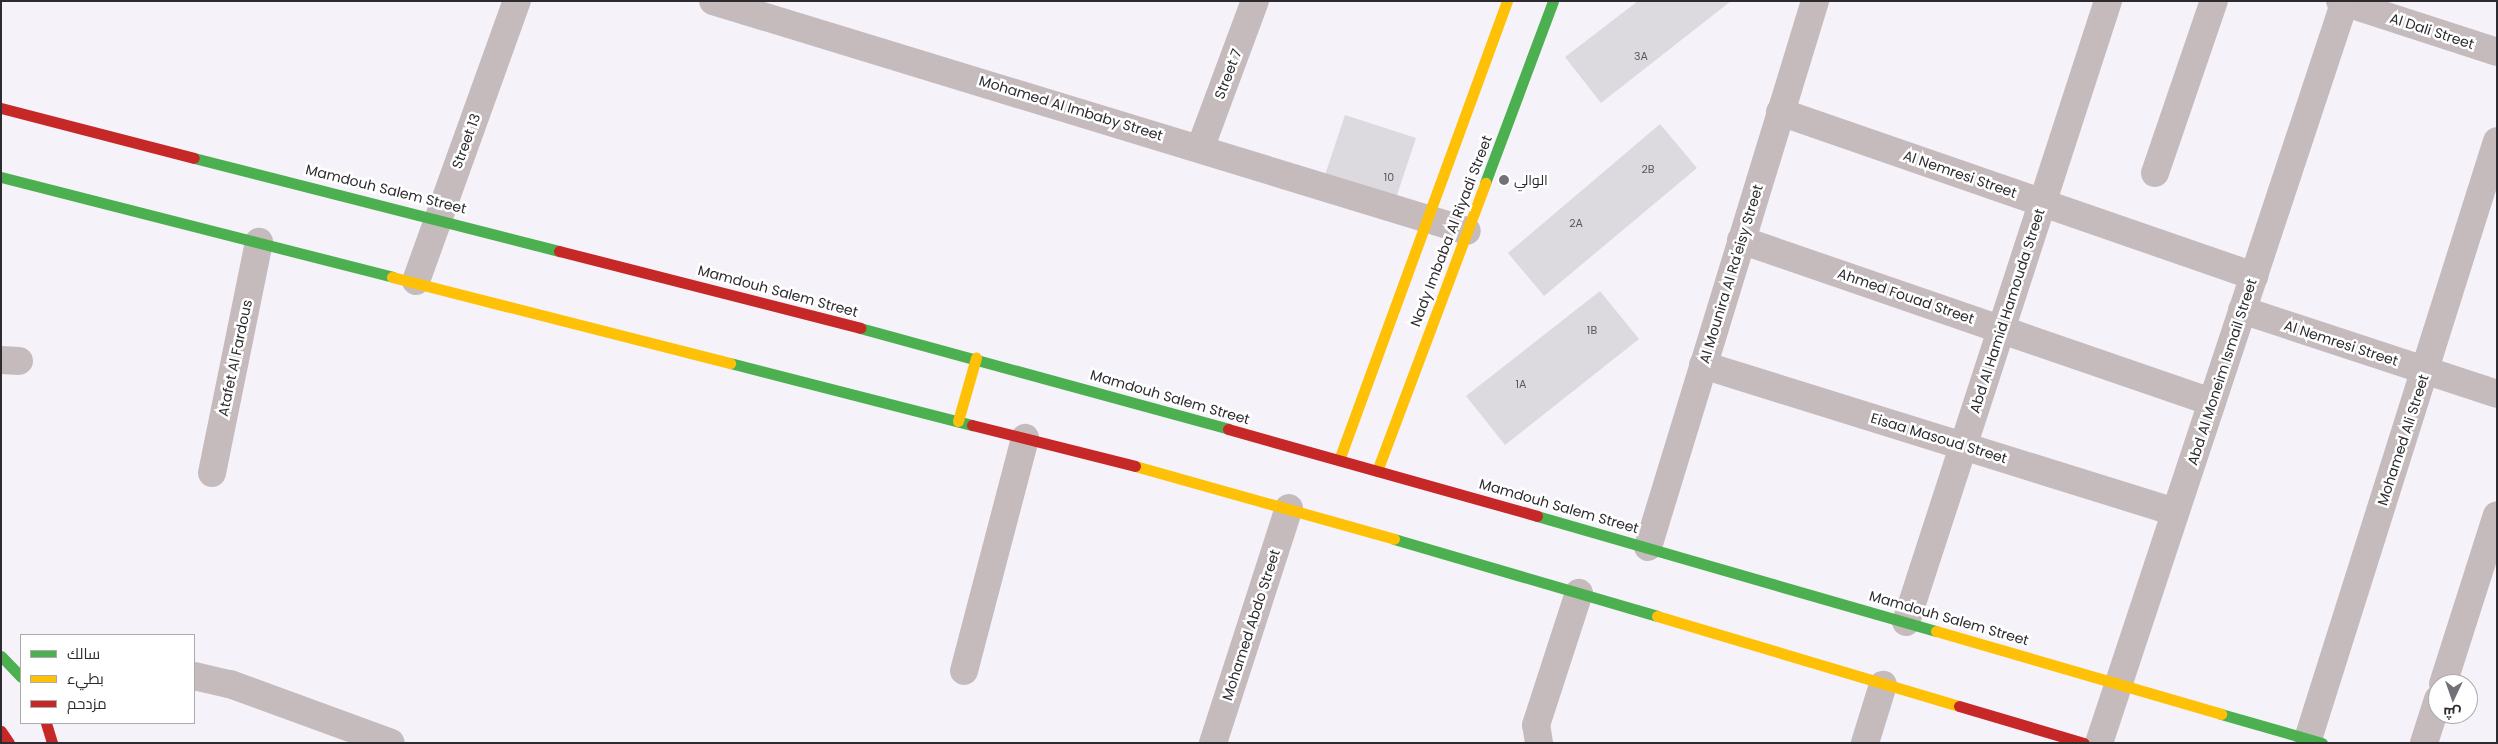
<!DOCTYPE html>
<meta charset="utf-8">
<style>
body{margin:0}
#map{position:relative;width:2498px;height:744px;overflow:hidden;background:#f6f2fa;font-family:Poppins,Cairo,sans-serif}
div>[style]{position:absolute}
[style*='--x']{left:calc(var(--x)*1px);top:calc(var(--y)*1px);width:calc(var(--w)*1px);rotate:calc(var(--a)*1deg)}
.building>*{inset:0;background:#dcd9df}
.street>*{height:28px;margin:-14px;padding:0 14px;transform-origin:14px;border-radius:14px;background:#c5bbbc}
.fast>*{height:11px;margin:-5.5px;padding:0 5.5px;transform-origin:5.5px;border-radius:5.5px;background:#4caf50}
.slow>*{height:11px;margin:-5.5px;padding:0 5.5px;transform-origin:5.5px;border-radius:5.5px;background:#ffc107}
.jam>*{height:11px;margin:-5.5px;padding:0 5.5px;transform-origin:5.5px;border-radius:5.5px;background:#c62828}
.dots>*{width:14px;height:14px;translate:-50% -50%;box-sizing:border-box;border:2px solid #fff;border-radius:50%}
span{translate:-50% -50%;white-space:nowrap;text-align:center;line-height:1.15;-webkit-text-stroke:5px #fff;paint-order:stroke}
.number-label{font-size:11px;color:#5a585e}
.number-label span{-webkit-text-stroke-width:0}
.street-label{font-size:14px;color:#2d2b30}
.poi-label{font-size:14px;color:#2d2b30}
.left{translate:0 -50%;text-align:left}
.frame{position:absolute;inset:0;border:2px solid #2d2b30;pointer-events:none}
.legend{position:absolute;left:20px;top:634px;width:175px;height:90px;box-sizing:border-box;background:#fff;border:1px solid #abaaac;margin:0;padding:6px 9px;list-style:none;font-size:15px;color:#2d2b30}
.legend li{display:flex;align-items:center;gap:10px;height:25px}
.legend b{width:25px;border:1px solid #abaaac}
.north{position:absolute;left:2428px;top:674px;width:50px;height:50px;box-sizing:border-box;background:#fff;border:1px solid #abaaac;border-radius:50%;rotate:183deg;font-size:14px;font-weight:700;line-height:20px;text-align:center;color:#2d2b30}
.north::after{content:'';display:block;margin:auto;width:18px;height:22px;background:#737177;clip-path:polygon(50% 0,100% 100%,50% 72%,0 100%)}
</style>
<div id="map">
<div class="building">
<div style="clip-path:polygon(1638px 1px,1731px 1px,1601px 103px,1565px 57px)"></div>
<div style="clip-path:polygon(1345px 115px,1416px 138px,1396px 198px,1325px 175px)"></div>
<div style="clip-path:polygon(1660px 124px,1697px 168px,1544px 296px,1508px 253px)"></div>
<div style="clip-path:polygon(1600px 291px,1639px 339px,1505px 445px,1466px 396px)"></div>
</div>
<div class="street">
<div style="--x:713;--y:1;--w:788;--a:16.96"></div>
<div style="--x:2340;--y:1;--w:165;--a:18"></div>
<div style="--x:1780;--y:112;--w:502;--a:19.09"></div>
<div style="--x:1201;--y:146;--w:155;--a:-69.6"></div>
<div style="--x:2155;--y:173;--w:182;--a:-71.1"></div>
<div style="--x:1741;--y:240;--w:498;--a:19"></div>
<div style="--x:416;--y:281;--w:298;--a:-70.2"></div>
<div style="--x:2242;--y:310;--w:268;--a:18.2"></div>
<div style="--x:1;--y:360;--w:18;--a:3"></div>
<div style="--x:1703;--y:365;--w:494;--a:17.3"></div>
<div style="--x:212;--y:473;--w:236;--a:-78.5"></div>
<div style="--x:1648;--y:547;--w:571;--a:-72.99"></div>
<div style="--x:1906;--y:622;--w:653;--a:-71.98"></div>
<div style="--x:964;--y:671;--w:241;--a:-75.3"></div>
<div style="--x:194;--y:676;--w:37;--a:13"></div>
<div style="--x:230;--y:684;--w:171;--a:20.1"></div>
<div style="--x:2443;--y:684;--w:177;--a:-72.3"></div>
<div style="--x:2308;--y:739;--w:627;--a:-72.46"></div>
<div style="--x:1213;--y:743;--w:247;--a:-72.1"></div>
<div style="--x:1539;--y:743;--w:18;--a:-99"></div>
<div style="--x:1536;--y:725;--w:139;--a:-72"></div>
<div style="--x:1865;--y:743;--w:61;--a:-72.8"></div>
<div style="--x:2099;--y:743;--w:782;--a:-71.66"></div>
<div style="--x:2424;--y:743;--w:46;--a:-72.3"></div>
</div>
<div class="fast">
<div style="--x:194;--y:158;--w:377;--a:14.3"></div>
<div style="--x:1;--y:177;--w:404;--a:14.3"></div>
<div style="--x:1485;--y:183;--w:194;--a:-69.5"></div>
<div style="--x:860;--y:328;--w:382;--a:15.3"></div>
<div style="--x:730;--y:363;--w:250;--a:14.4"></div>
<div style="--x:1537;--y:516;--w:415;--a:16.1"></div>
<div style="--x:1394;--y:539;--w:274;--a:16.3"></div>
<div style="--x:1;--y:656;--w:29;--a:46"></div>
<div style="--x:2221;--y:714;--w:105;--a:16"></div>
</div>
<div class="slow">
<div style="--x:392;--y:277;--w:349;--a:14.3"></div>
<div style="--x:958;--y:421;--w:66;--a:-74.1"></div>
<div style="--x:1339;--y:460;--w:489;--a:-69.9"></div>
<div style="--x:1135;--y:466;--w:269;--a:15.7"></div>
<div style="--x:1377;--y:471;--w:308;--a:-69.4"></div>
<div style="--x:1657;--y:616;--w:315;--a:16.6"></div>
<div style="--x:1936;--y:631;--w:297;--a:16.2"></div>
</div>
<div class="jam">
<div style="--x:1;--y:108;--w:199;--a:14.5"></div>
<div style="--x:559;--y:251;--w:311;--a:14.3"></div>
<div style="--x:972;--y:425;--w:168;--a:14.1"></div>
<div style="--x:1228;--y:429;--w:321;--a:15.7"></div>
<div style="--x:1959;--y:706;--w:130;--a:16.5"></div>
<div style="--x:46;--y:723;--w:21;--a:73"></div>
<div style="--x:1;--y:731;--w:14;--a:56"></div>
</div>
<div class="dots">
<div style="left:1504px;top:180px;background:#737177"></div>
</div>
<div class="number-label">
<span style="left:1641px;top:56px">3A</span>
<span style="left:1648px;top:169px">2B</span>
<span style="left:1389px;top:177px">10</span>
<span style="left:1576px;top:223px">2A</span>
<span style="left:1592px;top:330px">1B</span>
<span style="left:1521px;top:384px">1A</span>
</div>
<div class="street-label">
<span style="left:2432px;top:31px;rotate:18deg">Al Dali Street</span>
<span style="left:1228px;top:74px;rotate:-69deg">Street 7</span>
<span style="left:1071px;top:108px;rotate:17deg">Mohamed Al Imbaby Street</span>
<span style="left:466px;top:141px;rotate:-70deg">Street 13</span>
<span style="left:1960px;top:174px;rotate:19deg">Al Nemresi Street</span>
<span style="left:386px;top:189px;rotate:14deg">Mamdouh Salem Street</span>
<span style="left:1451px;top:231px;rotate:-69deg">Nady Imbaba Al Riyadi Street</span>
<span style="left:1731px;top:274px;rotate:-73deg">Al Mounira Al Ra'eisy Street</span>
<span style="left:778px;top:291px;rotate:15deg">Mamdouh Salem Street</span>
<span style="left:1906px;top:296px;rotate:19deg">Ahmed Fouad Street</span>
<span style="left:2007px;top:311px;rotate:-72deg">Abd Al Hamid Hamouda Street</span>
<span style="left:2341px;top:343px;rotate:18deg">Al Nemresi Street</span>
<span style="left:235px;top:358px;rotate:-78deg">Atafet Al Fardous</span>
<span style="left:2222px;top:372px;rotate:-72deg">Abd Al Moneim Ismail Street</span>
<span style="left:1170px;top:397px;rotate:16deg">Mamdouh Salem Street</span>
<span style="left:1939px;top:438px;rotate:17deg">Eisaa Masoud Street</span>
<span style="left:2403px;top:440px;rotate:-72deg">Mohamed Ali Street</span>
<span style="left:1559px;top:506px;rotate:16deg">Mamdouh Salem Street</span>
<span style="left:1949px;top:618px;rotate:16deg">Mamdouh Salem Street</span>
<span style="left:1251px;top:625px;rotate:-72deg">Mohamed Abdo Street</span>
</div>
<div class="poi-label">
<span class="left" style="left:1514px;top:180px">الوالي</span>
</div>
<div class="frame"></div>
<ul class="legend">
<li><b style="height:6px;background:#4caf50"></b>سالك</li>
<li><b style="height:6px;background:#ffc107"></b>بطيء</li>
<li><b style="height:6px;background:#c62828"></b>مزدحم</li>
</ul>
<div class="north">ش</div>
</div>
